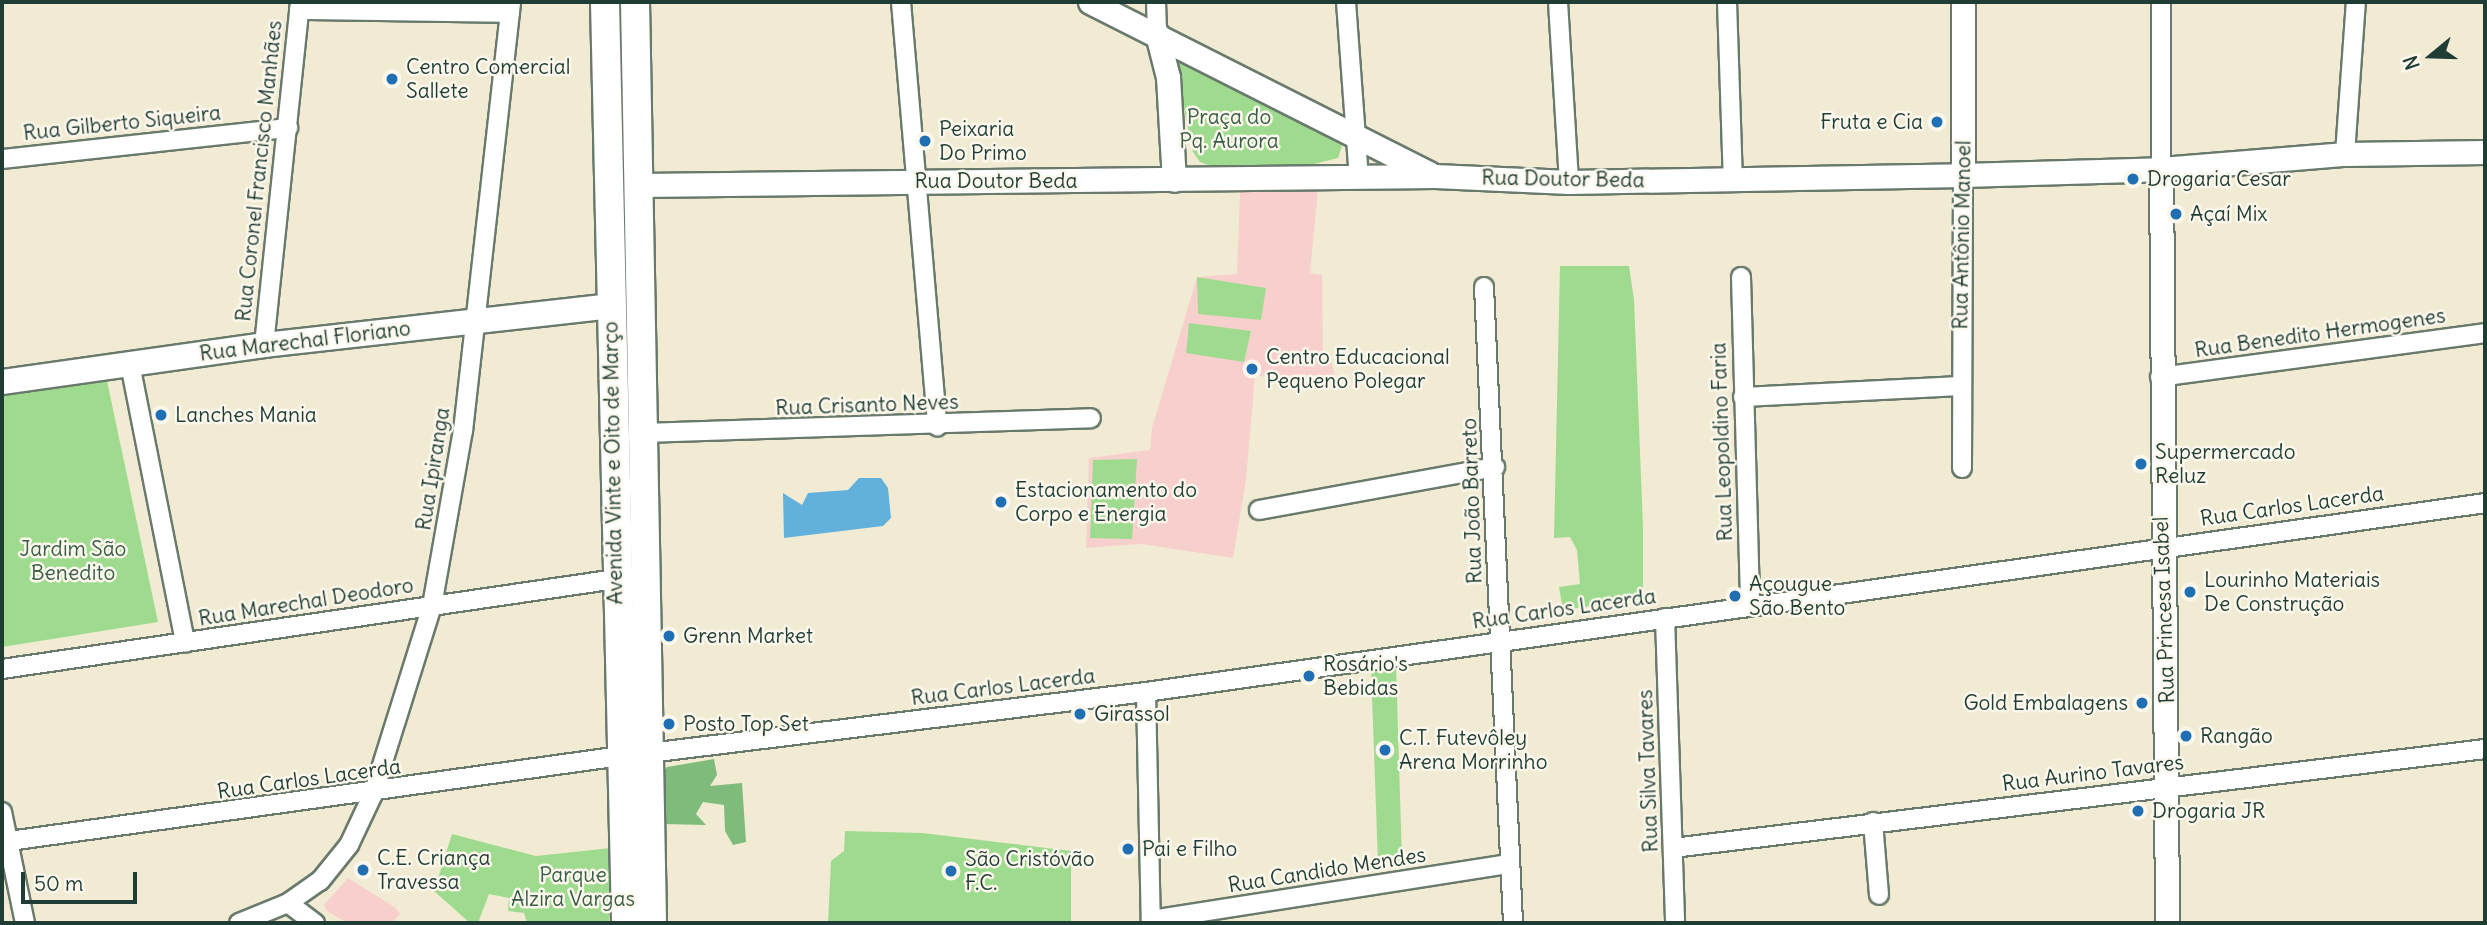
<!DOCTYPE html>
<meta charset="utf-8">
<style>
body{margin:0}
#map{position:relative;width:2487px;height:925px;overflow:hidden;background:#f2ebd3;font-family:Delius,sans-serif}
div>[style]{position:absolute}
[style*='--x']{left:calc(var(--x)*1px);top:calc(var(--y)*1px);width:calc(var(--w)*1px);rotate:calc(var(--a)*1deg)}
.built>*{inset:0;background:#f7d0cd}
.green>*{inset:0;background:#9fdb8f}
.forest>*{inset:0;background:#7fbb7a}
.water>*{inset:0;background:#62b0dc}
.roads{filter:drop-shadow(2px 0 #697a6c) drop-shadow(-2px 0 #697a6c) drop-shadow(0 2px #697a6c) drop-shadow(0 -2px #697a6c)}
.minor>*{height:18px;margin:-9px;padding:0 9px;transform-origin:9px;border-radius:9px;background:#fff}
.tertiary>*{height:23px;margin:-11.5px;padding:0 11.5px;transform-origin:11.5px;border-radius:11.5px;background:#fff}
.secondary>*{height:24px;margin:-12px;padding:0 12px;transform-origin:12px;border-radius:12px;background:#fff}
.primary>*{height:28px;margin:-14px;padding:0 14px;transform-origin:14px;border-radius:14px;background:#fff}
.dots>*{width:19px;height:19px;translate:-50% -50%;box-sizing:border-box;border:4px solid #fbf7ec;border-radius:50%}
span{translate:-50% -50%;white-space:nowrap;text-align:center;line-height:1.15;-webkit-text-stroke:5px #fbf7ec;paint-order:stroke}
.poi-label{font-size:21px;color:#1f3d34}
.left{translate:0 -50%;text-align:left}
.right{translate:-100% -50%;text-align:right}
.park-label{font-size:21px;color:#395d46}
.street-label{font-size:21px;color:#1f3d34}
.frame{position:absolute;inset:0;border:4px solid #1f3d34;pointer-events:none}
.north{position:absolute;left:2396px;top:21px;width:70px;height:70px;-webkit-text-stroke:5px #fbf7ec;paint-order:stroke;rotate:251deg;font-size:19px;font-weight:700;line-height:28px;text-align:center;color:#1f3d34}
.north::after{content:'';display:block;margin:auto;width:24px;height:32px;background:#1f3d34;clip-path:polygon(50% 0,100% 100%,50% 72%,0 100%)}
.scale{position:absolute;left:21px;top:872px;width:116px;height:32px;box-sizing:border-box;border:4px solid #1f3d34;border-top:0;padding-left:9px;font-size:21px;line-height:24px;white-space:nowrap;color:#1f3d34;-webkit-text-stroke:5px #fbf7ec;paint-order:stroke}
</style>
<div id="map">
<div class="built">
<div style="clip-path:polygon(1292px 188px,1318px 189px,1310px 273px,1322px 275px,1323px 362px,1330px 359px,1335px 375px,1255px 376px,1246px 480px,1233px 558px,1141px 544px,1086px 548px,1089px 458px,1150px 450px,1152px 428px,1197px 277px,1237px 274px,1240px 192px)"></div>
<div style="clip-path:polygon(348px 878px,396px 908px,400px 914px,392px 923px,347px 923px,327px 911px,324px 905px)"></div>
</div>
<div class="green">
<div style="clip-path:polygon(1171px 47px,1252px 97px,1333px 136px,1342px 146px,1338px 158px,1302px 167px,1214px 167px,1200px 162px,1193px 152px)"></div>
<div style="clip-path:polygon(1560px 266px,1629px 266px,1634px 300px,1643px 528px,1643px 599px,1563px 610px,1559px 587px,1580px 584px,1577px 550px,1570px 537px,1554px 538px)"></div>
<div style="clip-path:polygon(1197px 277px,1266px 288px,1261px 320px,1198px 314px)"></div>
<div style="clip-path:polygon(1189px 323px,1251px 331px,1244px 362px,1186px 353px)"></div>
<div style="clip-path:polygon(107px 381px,158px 622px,2px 647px,2px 393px)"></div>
<div style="clip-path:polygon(1137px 459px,1132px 539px,1090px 538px,1093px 460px)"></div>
<div style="clip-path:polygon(1396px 664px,1402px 862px,1378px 863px,1371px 668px)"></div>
<div style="clip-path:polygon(845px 831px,922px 833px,1071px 851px,1071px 923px,828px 923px,831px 861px,844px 851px)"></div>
<div style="clip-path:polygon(452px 834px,536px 856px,611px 848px,609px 923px,527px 923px,524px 913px,508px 911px,509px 898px,489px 894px,478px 923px,470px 923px,434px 891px)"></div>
</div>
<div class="forest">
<div style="clip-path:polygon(714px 759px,717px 775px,710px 786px,742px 783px,746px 842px,733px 845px,725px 831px,724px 805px,703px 802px,696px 814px,706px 825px,662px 824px,662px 774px,667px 767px)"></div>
</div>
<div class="water">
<div style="clip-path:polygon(859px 478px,881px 478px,888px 488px,891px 518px,883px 526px,784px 538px,783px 493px,802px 505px,808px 493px,848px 490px)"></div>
</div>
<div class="roads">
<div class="minor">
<div style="--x:901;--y:2;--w:426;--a:85.1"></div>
<div style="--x:1156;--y:2;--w:32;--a:88"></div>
<div style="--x:1346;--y:2;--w:175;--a:85.8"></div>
<div style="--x:1558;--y:2;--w:180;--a:86.5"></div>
<div style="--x:1727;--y:2;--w:177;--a:88.1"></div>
<div style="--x:299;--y:10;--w:211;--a:0.8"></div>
<div style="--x:2345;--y:154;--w:152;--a:-85.9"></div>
<div style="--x:2;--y:159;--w:288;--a:-6.2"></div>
<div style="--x:2161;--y:169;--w:167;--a:-90"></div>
<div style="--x:1741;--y:277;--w:329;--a:88.4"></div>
<div style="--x:1484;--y:287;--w:637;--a:87.39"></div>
<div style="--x:264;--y:345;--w:345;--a:-84"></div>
<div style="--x:130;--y:364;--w:284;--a:78.8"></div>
<div style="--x:2160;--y:377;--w:328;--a:-7.7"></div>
<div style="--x:1743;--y:397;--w:218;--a:-2.9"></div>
<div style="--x:645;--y:433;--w:446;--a:-1.9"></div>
<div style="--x:1962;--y:468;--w:293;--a:-89.8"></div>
<div style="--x:1259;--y:510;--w:240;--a:-10.3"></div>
<div style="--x:1665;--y:618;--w:305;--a:88.1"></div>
<div style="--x:2;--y:669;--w:621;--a:-8.34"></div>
<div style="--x:1146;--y:692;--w:231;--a:88.8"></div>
<div style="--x:649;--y:753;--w:501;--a:-7"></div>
<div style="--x:1146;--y:692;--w:1352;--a:-8.03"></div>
<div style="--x:2;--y:812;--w:113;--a:78.3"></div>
<div style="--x:1873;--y:822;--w:73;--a:85.3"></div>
<div style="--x:2;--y:842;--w:625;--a:-7.91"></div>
<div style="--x:1673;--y:848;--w:818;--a:-6.95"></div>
<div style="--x:288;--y:903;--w:34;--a:37"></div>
<div style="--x:1151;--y:920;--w:363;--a:-8.9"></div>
<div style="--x:239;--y:923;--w:53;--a:-22.2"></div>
<div style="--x:288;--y:903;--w:39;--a:-35"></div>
<div style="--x:320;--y:881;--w:46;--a:-51.1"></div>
<div style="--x:349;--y:845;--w:56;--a:-64.8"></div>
<div style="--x:373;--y:794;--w:197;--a:-72.6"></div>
<div style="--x:432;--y:606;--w:178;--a:-80"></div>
<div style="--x:463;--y:431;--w:432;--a:-83.6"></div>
</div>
<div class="tertiary">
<div style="--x:1090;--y:2;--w:380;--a:26.8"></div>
<div style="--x:1157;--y:34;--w:44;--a:75.7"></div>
<div style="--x:1168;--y:77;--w:103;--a:86.7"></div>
<div style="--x:2161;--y:169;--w:754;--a:89.54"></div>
<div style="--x:1963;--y:175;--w:173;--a:-90"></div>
<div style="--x:640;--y:185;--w:795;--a:-0.65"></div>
<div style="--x:1435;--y:176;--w:134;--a:2.6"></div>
<div style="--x:1569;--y:182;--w:394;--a:-1"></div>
<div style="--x:1963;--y:175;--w:198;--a:-1.7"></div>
<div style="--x:2161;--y:169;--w:185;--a:-4.7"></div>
<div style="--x:2345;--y:154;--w:140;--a:-0.8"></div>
</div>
<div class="secondary">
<div style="--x:2;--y:382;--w:265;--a:-8"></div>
<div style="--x:264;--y:345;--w:347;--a:-6.4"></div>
</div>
<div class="primary">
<div style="--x:605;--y:2;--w:921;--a:88.69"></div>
<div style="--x:635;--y:2;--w:921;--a:88.94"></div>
</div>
</div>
<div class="dots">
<div style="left:392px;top:79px;background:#1f6fb2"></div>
<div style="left:1937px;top:122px;background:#1f6fb2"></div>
<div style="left:925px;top:141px;background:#1f6fb2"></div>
<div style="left:2133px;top:179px;background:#1f6fb2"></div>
<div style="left:2176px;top:214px;background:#1f6fb2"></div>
<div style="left:1252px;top:369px;background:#1f6fb2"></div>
<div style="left:161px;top:415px;background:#1f6fb2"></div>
<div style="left:2141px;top:464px;background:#1f6fb2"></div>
<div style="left:1001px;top:502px;background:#1f6fb2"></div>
<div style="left:2190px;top:592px;background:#1f6fb2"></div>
<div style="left:1735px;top:596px;background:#1f6fb2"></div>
<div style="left:669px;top:636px;background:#1f6fb2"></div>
<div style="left:1309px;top:676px;background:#1f6fb2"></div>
<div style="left:2142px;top:703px;background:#1f6fb2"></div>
<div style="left:1080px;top:714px;background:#1f6fb2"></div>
<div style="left:669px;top:724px;background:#1f6fb2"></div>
<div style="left:2186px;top:736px;background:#1f6fb2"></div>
<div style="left:1385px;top:750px;background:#1f6fb2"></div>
<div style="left:2138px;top:811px;background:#1f6fb2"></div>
<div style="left:1128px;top:849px;background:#1f6fb2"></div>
<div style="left:363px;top:870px;background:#1f6fb2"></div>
<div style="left:951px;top:871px;background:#1f6fb2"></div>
</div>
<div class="poi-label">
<span class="left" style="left:406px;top:79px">Centro Comercial<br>Sallete</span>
<span class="right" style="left:1923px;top:122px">Fruta e Cia</span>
<span class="left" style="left:939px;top:141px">Peixaria<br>Do Primo</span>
<span class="left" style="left:2147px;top:179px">Drogaria Cesar</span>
<span class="left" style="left:2190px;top:214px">Açaí Mix</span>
<span class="left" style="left:1266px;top:369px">Centro Educacional<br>Pequeno Polegar</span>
<span class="left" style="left:175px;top:415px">Lanches Mania</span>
<span class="left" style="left:2155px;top:464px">Supermercado<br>Reluz</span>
<span class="left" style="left:1015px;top:502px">Estacionamento do<br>Corpo e Energia</span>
<span class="left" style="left:2204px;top:592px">Lourinho Materiais<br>De Construção</span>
<span class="left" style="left:1749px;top:596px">Açougue<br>São Bento</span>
<span class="left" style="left:683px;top:636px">Grenn Market</span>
<span class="left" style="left:1323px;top:676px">Rosário's<br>Bebidas</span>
<span class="right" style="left:2128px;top:703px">Gold Embalagens</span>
<span class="left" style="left:1094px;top:714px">Girassol</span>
<span class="left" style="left:683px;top:724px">Posto Top Set</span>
<span class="left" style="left:2200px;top:736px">Rangão</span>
<span class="left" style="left:1399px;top:750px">C.T. Futevôley<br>Arena Morrinho</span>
<span class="left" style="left:2152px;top:811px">Drogaria JR</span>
<span class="left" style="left:1142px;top:849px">Pai e Filho</span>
<span class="left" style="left:377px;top:870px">C.E. Criança<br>Travessa</span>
<span class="left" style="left:965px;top:871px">São Cristóvão<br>F.C.</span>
</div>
<div class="park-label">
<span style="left:1229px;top:129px">Praça do<br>Pq. Aurora</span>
<span style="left:73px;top:561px">Jardim São<br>Benedito</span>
<span style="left:573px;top:887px">Parque<br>Alzira Vargas</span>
</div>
<div class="street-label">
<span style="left:122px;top:123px;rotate:-6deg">Rua Gilberto Siqueira</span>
<span style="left:259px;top:171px;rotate:-84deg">Rua Coronel Francisco Manhães</span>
<span style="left:1563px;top:179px;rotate:1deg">Rua Doutor Beda</span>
<span style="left:996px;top:181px">Rua Doutor Beda</span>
<span style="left:1962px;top:235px;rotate:-89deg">Rua Antônio Manoel</span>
<span style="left:2320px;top:333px;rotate:-8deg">Rua Benedito Hermogenes</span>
<span style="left:305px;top:341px;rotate:-7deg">Rua Marechal Floriano</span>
<span style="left:867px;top:405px;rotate:-2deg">Rua Crisanto Neves</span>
<span style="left:1722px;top:442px;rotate:-92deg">Rua Leopoldino Faria</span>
<span style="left:613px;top:463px;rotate:-91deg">Avenida Vinte e Oito de Março</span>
<span style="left:433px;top:469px;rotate:-81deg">Rua Ipiranga</span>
<span style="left:1472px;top:501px;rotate:-92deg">Rua João Barreto</span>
<span style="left:2292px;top:506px;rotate:-8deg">Rua Carlos Lacerda</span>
<span style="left:306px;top:602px;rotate:-9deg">Rua Marechal Deodoro</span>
<span style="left:1564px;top:609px;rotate:-8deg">Rua Carlos Lacerda</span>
<span style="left:2164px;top:610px;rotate:-92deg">Rua Princesa Isabel</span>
<span style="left:1003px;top:687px;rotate:-7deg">Rua Carlos Lacerda</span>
<span style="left:1648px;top:771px;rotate:-92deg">Rua Silva Tavares</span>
<span style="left:2093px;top:773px;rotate:-7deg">Rua Aurino Tavares</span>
<span style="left:309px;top:779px;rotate:-8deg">Rua Carlos Lacerda</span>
<span style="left:1327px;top:870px;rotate:-9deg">Rua Candido Mendes</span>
</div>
<div class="frame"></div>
<div class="north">N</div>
<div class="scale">50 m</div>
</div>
